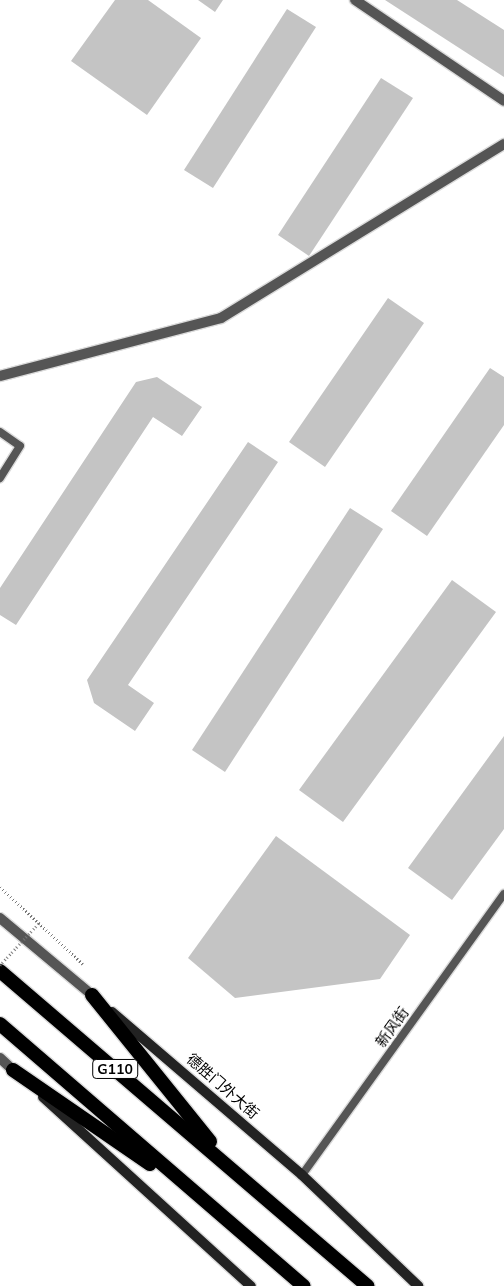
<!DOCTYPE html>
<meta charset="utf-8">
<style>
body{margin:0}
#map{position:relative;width:504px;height:1286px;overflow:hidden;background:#fff;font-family:Mulish,"Noto Sans SC",sans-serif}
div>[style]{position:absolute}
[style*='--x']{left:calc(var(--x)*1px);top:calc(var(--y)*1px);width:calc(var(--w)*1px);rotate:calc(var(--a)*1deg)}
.building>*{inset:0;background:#c4c4c4}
.path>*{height:3px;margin-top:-1.5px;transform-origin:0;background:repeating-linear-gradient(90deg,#777 0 1px,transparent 0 3.5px)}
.roads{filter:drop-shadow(1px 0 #dbdbdb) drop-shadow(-1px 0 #dbdbdb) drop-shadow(0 1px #dbdbdb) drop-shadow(0 -1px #dbdbdb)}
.service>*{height:8px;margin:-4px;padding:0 4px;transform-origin:4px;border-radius:4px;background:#555}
.minor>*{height:10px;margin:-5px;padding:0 5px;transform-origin:5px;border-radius:5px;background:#555}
.tertiary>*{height:10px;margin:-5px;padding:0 5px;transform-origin:5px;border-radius:5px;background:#555}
.secondary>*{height:10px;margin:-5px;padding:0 5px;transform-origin:5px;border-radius:5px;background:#222}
.trunk>*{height:14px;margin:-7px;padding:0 7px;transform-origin:7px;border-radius:7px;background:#000}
.path-bridge>*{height:3px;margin-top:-1.5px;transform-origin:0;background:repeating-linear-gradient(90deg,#777 0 1px,transparent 0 3.5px)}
span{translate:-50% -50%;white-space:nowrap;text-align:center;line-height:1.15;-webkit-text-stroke:4px #fff;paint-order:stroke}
.shield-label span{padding:1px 4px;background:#fff;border:1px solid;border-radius:4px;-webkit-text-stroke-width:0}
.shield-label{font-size:14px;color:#000;font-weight:700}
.street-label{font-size:15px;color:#000}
</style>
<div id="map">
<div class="building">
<div style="clip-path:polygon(115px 0,148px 0,201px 38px,147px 115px,71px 61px)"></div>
<div style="clip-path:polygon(198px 0,223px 0,215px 12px)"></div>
<div style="clip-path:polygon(385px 0,457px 0,504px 30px,504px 77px)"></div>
<div style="clip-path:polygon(287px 9px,316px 27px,213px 188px,184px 170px)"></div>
<div style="clip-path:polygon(381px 78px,413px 98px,309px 256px,278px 235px)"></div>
<div style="clip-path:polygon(388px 298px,424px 323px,325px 467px,289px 442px)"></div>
<div style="clip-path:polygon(490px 368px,504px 377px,504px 425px,427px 536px,391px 511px)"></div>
<div style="clip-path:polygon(157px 377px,202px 407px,182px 436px,153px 417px,16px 625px,0 615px,0 588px,136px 382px)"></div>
<div style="clip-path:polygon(248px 442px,278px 462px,128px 685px,154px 703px,135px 731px,94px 703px,87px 680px)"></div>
<div style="clip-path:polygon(350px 508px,383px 529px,225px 772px,192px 750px)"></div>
<div style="clip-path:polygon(452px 580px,496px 612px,343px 822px,299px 790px)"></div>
<div style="clip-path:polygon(504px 736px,504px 829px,452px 900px,408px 868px)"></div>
<div style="clip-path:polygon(276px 836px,410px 935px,380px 979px,235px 998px,188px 958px)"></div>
</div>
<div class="path">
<div style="--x:0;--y:887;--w:113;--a:42.9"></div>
</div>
<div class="roads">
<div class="service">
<div style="--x:0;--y:432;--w:24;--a:35"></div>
<div style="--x:20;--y:446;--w:38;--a:122"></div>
<div style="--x:302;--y:1175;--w:346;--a:-54.3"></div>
</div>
<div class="minor">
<div style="--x:355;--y:0;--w:180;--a:34.1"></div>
<div style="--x:0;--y:376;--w:228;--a:-14.7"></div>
<div style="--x:221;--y:318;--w:332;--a:-31.6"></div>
</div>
<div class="tertiary">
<div style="--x:0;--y:918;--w:120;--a:39.9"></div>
<div style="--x:0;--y:1058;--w:18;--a:43"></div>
</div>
<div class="secondary">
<div style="--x:112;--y:1012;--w:250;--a:40.6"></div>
<div style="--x:302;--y:1175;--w:161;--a:43.7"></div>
<div style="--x:43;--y:1097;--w:281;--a:42.3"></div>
</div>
<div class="trunk">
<div style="--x:0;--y:971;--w:484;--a:40.6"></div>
<div style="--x:92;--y:995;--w:188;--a:51.1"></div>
<div style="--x:0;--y:1024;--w:401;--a:40.8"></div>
<div style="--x:13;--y:1070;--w:166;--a:34.5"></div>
</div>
</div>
<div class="path-bridge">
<div style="--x:0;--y:965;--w:57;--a:-47.1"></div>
</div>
<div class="shield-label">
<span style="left:115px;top:1069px">G110</span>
</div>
<div class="street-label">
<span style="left:392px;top:1027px;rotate:-54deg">新风街</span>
<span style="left:223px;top:1086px;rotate:41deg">德胜门外大街</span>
</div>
</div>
